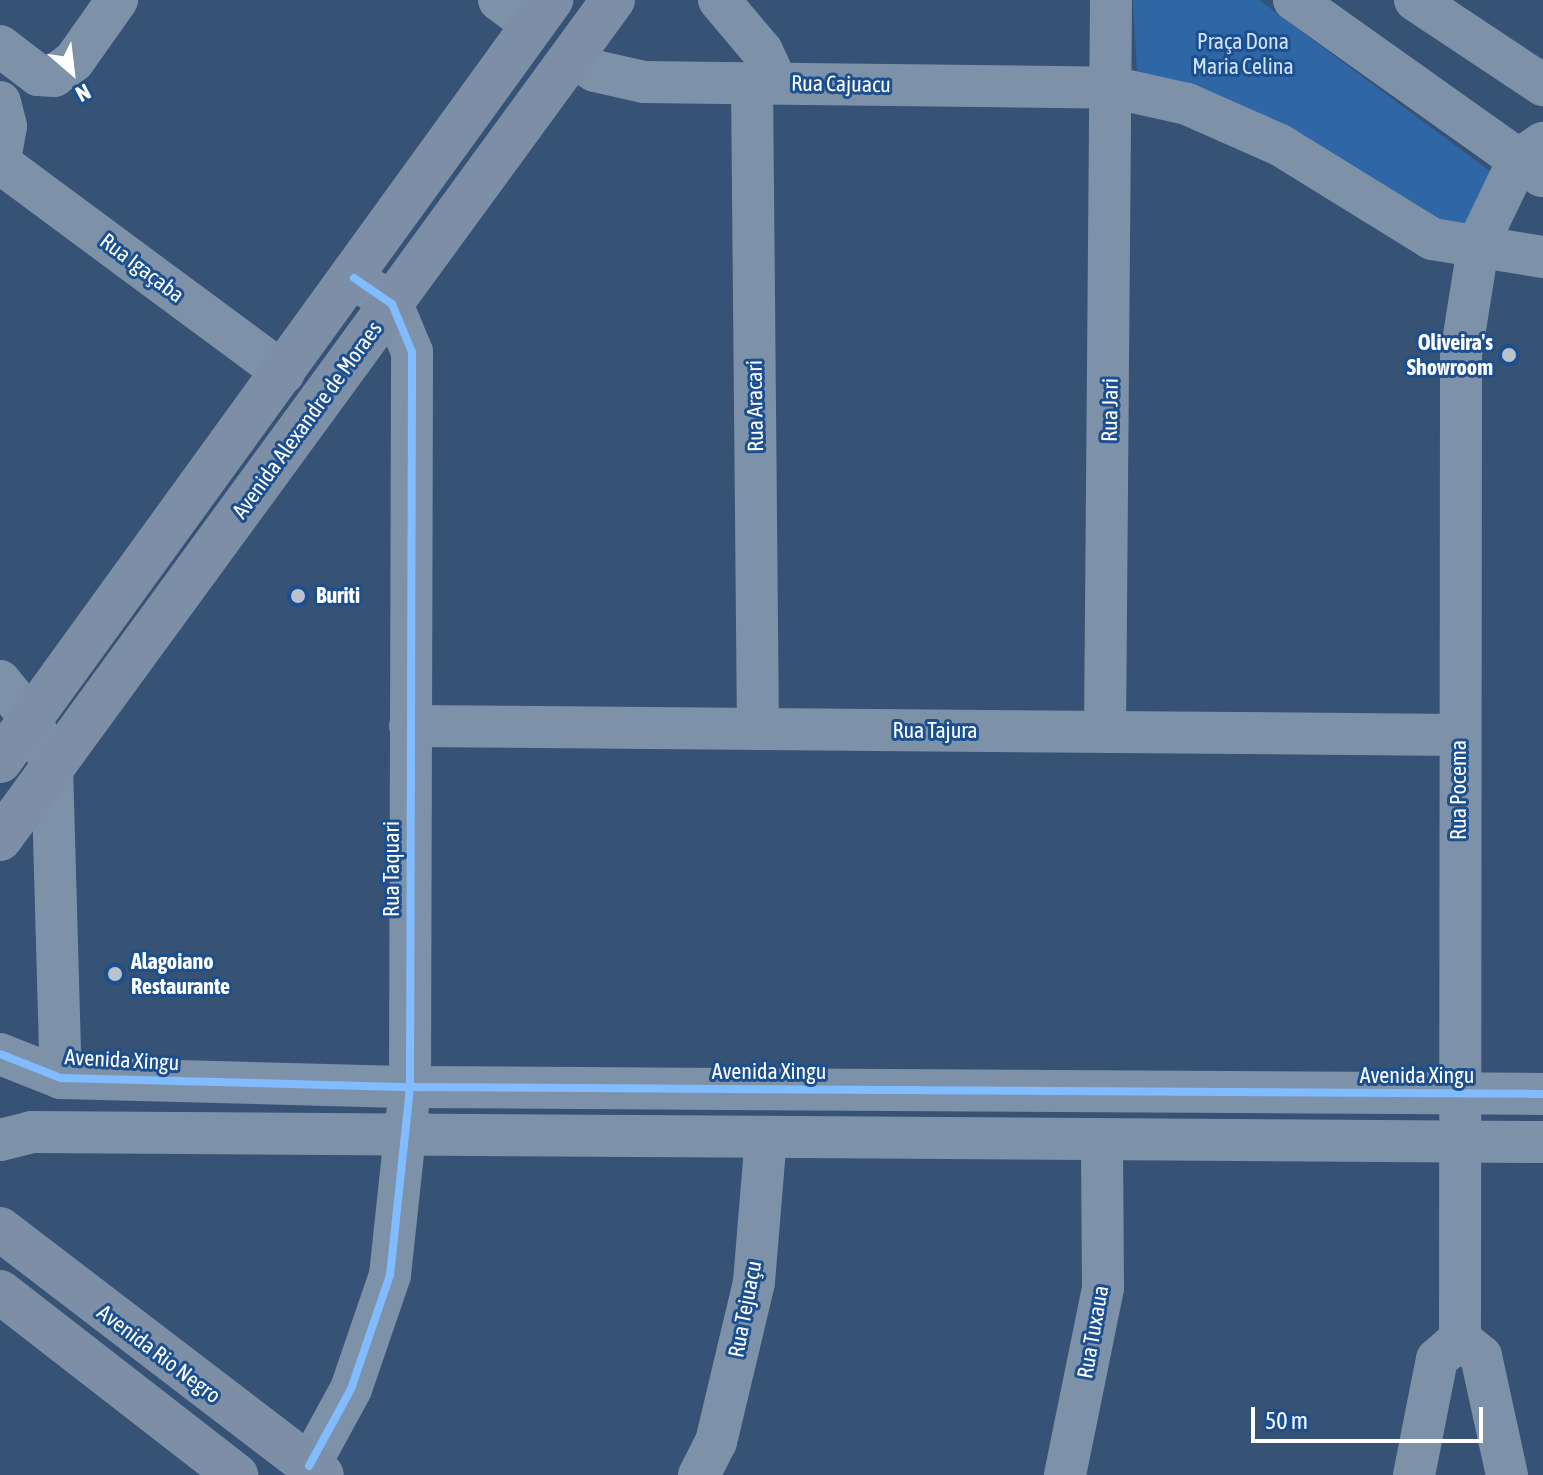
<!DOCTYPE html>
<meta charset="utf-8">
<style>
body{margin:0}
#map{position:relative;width:1543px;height:1475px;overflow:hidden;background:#365274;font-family:"Asap Condensed",sans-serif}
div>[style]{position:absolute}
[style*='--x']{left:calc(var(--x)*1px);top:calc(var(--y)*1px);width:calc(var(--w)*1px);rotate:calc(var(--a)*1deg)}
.green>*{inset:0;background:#2f66a5}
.minor>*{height:42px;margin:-21px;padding:0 21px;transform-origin:21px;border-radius:21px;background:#7d92a8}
.major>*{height:44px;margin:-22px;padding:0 22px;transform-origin:22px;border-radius:22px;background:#7d8ea7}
.cycleway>*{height:8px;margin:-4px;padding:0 4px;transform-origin:4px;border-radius:4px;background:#80bcff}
.dots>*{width:22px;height:22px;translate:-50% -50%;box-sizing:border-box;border:4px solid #1b4f8f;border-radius:50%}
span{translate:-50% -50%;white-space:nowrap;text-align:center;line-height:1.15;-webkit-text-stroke:6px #1b4f8f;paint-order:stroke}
.park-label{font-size:22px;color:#cfe3fa}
.street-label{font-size:22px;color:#fff}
.poi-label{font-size:22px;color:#fff;font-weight:700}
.right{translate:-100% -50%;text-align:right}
.left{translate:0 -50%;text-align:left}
.north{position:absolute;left:32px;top:32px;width:80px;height:80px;-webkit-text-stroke:6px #1b4f8f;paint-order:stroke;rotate:152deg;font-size:22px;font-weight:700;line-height:32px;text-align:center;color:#fff}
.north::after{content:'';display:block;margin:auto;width:28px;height:36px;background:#fff;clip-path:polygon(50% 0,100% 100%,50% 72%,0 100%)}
.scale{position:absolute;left:1251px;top:1407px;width:232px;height:36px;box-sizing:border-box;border:4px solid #fff;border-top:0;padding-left:10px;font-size:24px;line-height:28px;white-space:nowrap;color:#fff;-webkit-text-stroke:6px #1b4f8f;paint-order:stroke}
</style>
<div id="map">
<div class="green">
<div style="clip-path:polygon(1133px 0,1259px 0,1490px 171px,1461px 238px,1137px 75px)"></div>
</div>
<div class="minor">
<div style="--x:499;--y:0;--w:42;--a:36.3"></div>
<div style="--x:719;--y:0;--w:67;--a:49.9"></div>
<div style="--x:762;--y:51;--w:35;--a:65"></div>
<div style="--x:1294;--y:0;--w:304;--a:35.4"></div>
<div style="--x:1415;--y:0;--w:154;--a:33.6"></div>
<div style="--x:0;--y:46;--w:48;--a:37.3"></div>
<div style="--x:38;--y:75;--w:16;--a:4"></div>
<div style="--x:54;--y:76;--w:25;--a:-37"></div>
<div style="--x:74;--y:61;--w:75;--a:-54.8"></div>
<div style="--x:572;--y:57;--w:27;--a:31"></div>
<div style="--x:595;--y:71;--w:50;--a:12.7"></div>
<div style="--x:644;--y:82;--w:471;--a:0.7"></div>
<div style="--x:1115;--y:88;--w:74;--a:12.5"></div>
<div style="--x:1187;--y:104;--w:102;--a:23.8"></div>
<div style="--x:1280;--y:145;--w:179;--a:31.7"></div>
<div style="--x:1432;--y:239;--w:112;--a:9.2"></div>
<div style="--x:752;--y:83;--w:646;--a:89.47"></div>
<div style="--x:0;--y:102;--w:25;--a:76"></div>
<div style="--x:6;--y:126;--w:36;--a:100"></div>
<div style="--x:0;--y:163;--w:353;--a:36.5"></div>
<div style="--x:0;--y:681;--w:48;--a:51"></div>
<div style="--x:30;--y:718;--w:52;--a:64.9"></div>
<div style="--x:52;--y:765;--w:313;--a:88.4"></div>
<div style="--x:410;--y:726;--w:1049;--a:0.49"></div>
<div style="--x:1105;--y:732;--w:732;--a:-89.53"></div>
<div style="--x:0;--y:1054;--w:66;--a:21.5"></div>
<div style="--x:61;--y:1078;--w:349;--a:1.5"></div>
<div style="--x:410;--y:1087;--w:1133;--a:0.35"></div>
<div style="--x:0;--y:1140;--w:32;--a:-14"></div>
<div style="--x:31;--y:1132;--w:1512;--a:0.38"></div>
<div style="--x:1460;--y:1339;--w:985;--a:-89.94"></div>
<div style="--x:1461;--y:354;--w:113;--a:-80.9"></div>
<div style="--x:1479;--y:242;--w:92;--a:-64.3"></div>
<div style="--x:1519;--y:159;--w:29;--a:-34"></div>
<div style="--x:1460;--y:1339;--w:27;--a:39"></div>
<div style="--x:1481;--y:1356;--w:122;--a:77.7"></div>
<div style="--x:309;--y:1466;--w:88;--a:-61.4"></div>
<div style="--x:351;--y:1389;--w:120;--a:-71.1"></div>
<div style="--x:390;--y:1275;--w:189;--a:-83.9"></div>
<div style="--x:410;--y:1087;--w:735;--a:-89.84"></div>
<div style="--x:412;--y:352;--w:52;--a:-112.6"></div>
<div style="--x:392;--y:304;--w:46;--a:-145.6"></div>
<div style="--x:699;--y:1475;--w:37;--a:-63"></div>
<div style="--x:716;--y:1442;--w:164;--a:-76.6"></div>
<div style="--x:754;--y:1282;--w:145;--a:-85.3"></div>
<div style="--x:1065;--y:1475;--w:191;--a:-78.5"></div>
<div style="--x:1103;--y:1288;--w:149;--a:-90.4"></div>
<div style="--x:1414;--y:1475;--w:118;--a:-78.8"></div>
<div style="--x:1437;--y:1359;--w:30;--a:-41"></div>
</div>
<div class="major">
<div style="--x:0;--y:761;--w:940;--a:-54.09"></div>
<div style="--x:0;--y:839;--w:1039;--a:-53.85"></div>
<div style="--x:0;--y:1229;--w:405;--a:37.4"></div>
<div style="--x:0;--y:1292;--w:299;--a:37.8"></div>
</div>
<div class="cycleway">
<div style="--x:0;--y:1054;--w:66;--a:21.5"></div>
<div style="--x:61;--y:1078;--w:349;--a:1.5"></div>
<div style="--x:410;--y:1087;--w:1133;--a:0.35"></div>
<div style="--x:309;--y:1466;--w:88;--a:-61.4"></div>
<div style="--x:351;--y:1389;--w:120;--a:-71.1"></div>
<div style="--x:390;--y:1275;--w:189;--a:-83.9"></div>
<div style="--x:410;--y:1087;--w:735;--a:-89.84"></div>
<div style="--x:412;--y:352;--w:52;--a:-112.6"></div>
<div style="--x:392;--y:304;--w:46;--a:-145.6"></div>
</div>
<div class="dots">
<div style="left:1509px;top:355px;background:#b9c2ce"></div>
<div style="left:298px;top:596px;background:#b9c2ce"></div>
<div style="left:115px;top:974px;background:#b9c2ce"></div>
</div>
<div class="park-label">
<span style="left:1243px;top:54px">Praça Dona<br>Maria Celina</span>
</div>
<div class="street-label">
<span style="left:841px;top:84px;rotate:1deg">Rua Cajuacu</span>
<span style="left:142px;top:268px;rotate:37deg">Rua Igaçaba</span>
<span style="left:755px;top:406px;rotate:-91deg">Rua Aracari</span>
<span style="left:1110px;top:410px;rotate:-89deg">Rua Jari</span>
<span style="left:307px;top:420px;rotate:-54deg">Avenida Alexandre de Moraes</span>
<span style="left:935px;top:731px">Rua Tajura</span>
<span style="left:1459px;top:790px;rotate:-90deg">Rua Pocema</span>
<span style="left:392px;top:869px;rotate:-90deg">Rua Taquari</span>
<span style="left:122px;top:1060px;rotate:3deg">Avenida Xingu</span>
<span style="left:769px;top:1072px">Avenida Xingu</span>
<span style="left:1417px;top:1076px">Avenida Xingu</span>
<span style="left:745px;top:1309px;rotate:-79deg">Rua Tejuaçu</span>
<span style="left:1093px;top:1332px;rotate:-80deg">Rua Tuxaua</span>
<span style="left:159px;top:1354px;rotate:37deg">Avenida Rio Negro</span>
</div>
<div class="poi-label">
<span class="right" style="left:1493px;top:355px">Oliveira's<br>Showroom</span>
<span class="left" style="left:316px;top:596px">Buriti</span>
<span class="left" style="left:131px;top:974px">Alagoiano<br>Restaurante</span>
</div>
<div class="north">N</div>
<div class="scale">50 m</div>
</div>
